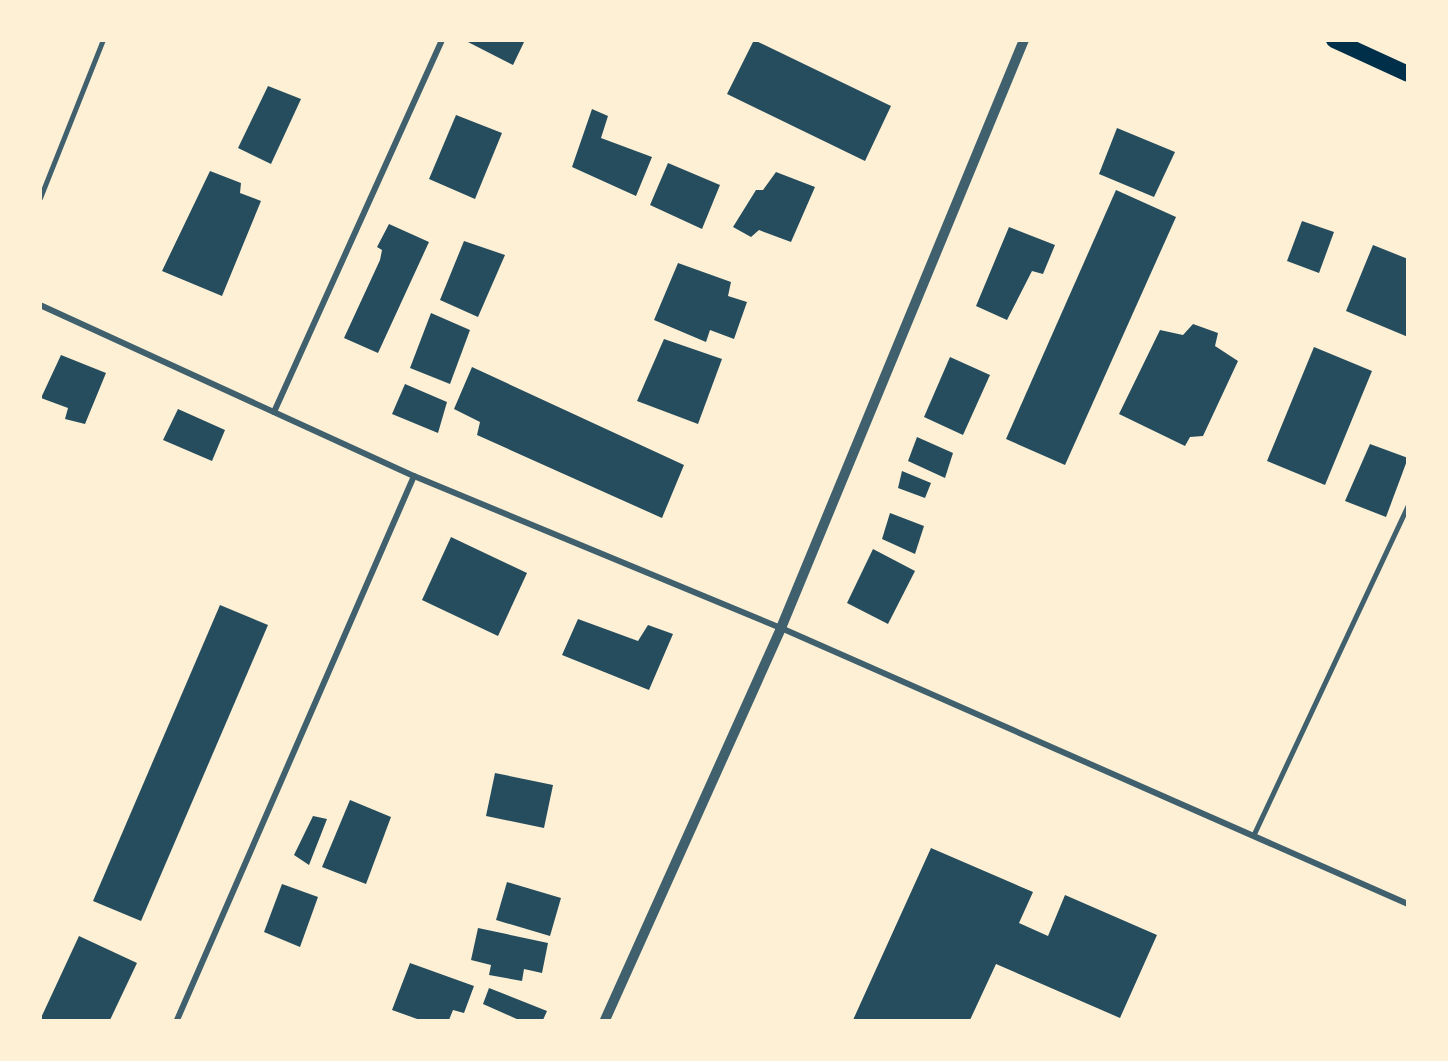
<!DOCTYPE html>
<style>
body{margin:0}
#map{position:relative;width:1448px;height:1061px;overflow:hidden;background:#fdf0d5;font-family:Cabin,sans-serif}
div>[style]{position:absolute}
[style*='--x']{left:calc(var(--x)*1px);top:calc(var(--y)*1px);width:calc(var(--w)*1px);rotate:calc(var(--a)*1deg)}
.building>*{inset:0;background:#264d5e}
.service>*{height:4.5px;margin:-2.25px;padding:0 2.25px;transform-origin:2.25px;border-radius:2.25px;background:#3f606c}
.minor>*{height:6px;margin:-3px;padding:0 3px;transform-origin:3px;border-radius:3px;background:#3f606c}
.tertiary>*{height:10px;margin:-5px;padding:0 5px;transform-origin:5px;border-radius:5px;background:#3f606c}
.trunk>*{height:16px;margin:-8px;padding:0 8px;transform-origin:8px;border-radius:8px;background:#003049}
span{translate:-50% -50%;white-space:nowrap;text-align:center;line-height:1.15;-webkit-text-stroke:4.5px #fdf0d5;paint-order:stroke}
.frame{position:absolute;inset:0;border:42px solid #fdf0d5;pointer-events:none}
</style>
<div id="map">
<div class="building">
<div style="clip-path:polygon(464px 40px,525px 40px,513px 65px)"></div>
<div style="clip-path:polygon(754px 40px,891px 106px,865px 161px,727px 94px)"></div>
<div style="clip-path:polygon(268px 86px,301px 99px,271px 164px,238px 148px)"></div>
<div style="clip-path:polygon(592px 109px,608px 116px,601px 138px,652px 157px,636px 196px,572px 167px)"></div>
<div style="clip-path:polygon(456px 115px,502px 133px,475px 199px,429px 179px)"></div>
<div style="clip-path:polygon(1117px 128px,1175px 152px,1154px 197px,1099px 174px)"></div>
<div style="clip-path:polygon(668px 163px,720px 185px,702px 229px,650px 205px)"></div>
<div style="clip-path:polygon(210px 171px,241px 183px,240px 193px,261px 201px,222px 296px,162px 271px)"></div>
<div style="clip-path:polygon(776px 172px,815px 187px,791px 242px,759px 230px,751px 237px,733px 227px,756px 190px,763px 190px)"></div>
<div style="clip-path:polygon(1116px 190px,1176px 217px,1065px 465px,1006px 439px)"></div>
<div style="clip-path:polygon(1302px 221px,1334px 232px,1319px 273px,1287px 261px)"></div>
<div style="clip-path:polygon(389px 224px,429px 242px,378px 353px,344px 338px,380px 260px,382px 250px,377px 247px)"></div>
<div style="clip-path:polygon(1009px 227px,1055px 245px,1043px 274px,1032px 271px,1007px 320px,976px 306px)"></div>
<div style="clip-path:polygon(464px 241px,505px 255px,478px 317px,440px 300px)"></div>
<div style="clip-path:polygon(1373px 245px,1408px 259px,1408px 337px,1346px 311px)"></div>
<div style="clip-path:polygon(678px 263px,731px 282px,728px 296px,747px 302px,734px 339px,710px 330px,706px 342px,654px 320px)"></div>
<div style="clip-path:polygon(431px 313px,470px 330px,450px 384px,410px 368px)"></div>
<div style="clip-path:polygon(1193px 324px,1218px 333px,1215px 346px,1238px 361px,1203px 436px,1190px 437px,1185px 446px,1119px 414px,1160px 330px,1183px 335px)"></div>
<div style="clip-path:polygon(664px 339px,722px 359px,698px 424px,637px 401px)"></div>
<div style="clip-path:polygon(1314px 347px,1372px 371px,1325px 485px,1267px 461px)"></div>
<div style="clip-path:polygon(61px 355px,106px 373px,85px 424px,65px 419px,68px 408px,41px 398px)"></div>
<div style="clip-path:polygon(950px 357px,990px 375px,963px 435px,924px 417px)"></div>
<div style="clip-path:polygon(472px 367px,684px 465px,662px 518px,477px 435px,480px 422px,454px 409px)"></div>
<div style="clip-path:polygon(405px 384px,447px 402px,438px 433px,392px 414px)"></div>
<div style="clip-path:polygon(178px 409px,225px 430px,212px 461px,163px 440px)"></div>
<div style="clip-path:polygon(917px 437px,953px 453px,945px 478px,908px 461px)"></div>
<div style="clip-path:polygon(1370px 444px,1408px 458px,1386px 517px,1345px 501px)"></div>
<div style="clip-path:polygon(902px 471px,931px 483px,925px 498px,898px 488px)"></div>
<div style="clip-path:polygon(890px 513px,924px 526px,915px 554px,882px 539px)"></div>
<div style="clip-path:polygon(451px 537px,527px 573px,498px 636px,422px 600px)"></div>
<div style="clip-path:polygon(873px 549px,915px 571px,888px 624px,847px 603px)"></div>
<div style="clip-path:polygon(220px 605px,268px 625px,141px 921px,93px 901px)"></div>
<div style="clip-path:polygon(578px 619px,638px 641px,648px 625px,673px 634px,649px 690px,562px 655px)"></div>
<div style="clip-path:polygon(495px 773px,553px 785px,544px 828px,486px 816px)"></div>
<div style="clip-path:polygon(350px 800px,391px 817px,366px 884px,322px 867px)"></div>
<div style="clip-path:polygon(313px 816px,327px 819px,309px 865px,294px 855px)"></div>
<div style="clip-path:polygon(931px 848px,1033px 892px,1019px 923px,1048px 936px,1065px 895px,1157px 935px,1120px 1018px,996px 964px,970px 1020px,853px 1020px)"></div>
<div style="clip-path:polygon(507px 882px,561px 898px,550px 936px,496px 920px)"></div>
<div style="clip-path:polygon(282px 884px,318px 897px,300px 947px,264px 932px)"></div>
<div style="clip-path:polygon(478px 928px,548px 943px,542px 973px,524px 969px,522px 981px,489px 975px,491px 965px,471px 960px)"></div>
<div style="clip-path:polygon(79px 936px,137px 963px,110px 1020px,40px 1020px)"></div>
<div style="clip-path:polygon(410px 963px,474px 986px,464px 1013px,453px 1010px,449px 1020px,420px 1020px,392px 1010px)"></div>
<div style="clip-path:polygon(489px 988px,547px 1011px,543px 1020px,519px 1020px,483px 1004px)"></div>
</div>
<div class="service">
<div style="--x:40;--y:198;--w:170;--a:-68.3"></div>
<div style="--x:1253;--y:836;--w:365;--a:-64.9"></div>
</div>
<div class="minor">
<div style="--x:40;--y:305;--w:411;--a:24.6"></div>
<div style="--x:414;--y:476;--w:397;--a:22.5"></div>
<div style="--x:781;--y:628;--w:685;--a:23.76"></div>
<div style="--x:274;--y:412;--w:408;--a:-65.7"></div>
<div style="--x:177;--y:1020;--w:593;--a:-66.46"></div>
</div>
<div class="tertiary">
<div style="--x:605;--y:1020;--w:430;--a:-65.8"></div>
<div style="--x:781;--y:628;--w:636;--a:-67.55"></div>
</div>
<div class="trunk">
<div style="--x:1334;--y:40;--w:81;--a:24.7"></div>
</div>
<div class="frame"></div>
</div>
